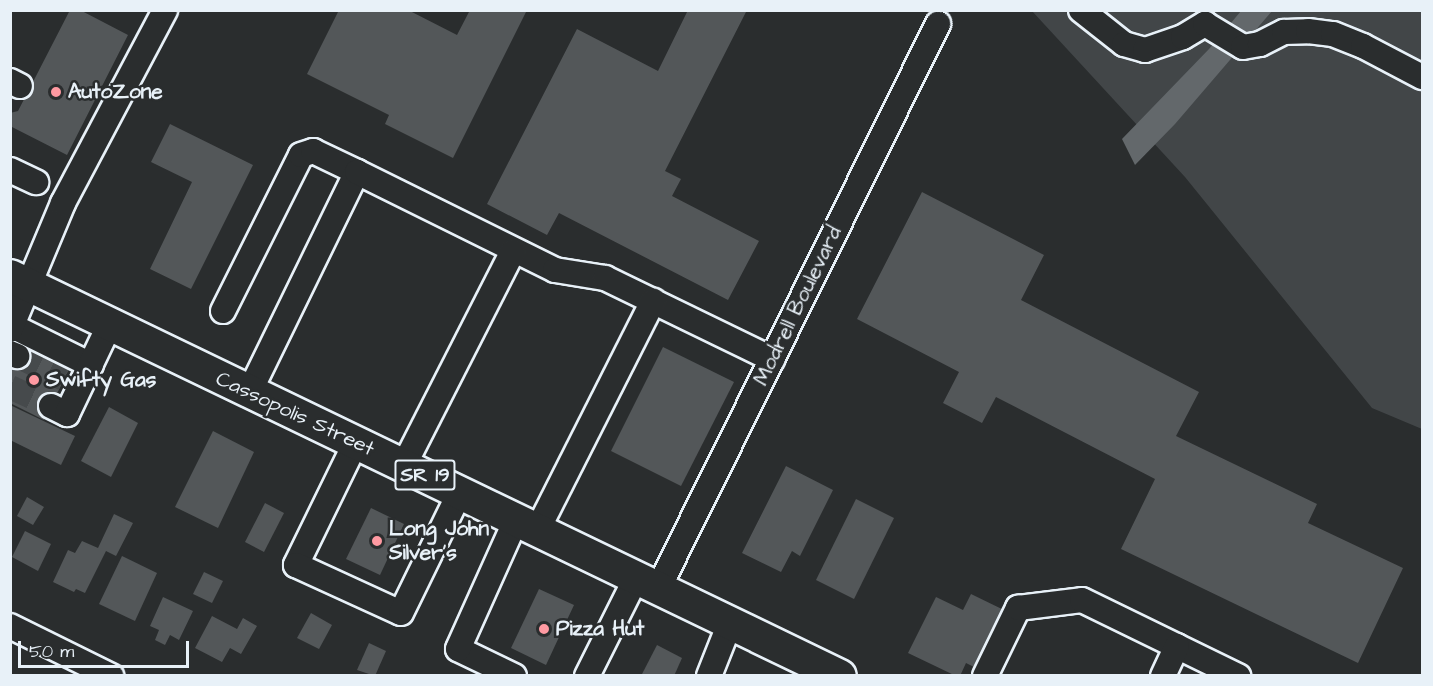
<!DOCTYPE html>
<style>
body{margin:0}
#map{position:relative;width:1433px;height:686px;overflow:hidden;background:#2a2d2e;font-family:"Architects Daughter",sans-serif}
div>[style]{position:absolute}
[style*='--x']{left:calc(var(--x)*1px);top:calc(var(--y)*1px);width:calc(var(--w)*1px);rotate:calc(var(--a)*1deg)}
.green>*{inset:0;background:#424648}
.water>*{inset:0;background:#63686b}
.building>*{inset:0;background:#535759}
.minor-tunnel>*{height:24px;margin-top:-12px;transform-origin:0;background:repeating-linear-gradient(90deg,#464a4c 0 24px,transparent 0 36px)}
.roads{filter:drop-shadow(2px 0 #e8f1f8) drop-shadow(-2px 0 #e8f1f8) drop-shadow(0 2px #e8f1f8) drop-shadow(0 -2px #e8f1f8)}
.minor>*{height:24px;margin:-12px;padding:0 12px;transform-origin:12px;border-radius:12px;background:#2a2d2e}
.major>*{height:32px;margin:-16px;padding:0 16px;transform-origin:16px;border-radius:16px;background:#2a2d2e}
.dots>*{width:16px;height:16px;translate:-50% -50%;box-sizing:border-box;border:3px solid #2a2d2e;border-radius:50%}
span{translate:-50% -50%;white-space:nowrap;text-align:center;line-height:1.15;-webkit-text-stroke:5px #2a2d2e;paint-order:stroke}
.shield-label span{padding:2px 4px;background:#2a2d2e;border:2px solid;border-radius:4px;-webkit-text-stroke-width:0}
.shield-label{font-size:20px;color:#e8f1f8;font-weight:700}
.poi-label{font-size:21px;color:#e8f1f8;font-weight:700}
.left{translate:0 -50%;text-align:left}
.street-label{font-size:21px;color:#e8f1f8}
.frame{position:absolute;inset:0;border:12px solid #e8f1f8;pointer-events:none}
.scale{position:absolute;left:18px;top:641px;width:171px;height:27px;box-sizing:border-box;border:3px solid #e8f1f8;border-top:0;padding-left:8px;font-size:18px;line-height:21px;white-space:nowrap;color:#e8f1f8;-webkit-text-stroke:4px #2a2d2e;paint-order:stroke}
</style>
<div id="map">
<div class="green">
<div style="clip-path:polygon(1032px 11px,1422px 11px,1422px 429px,1372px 408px,1185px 177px)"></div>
</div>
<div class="water">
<div style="clip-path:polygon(1241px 11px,1272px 11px,1175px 124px,1135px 165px,1122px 139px,1209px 49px)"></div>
</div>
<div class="building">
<div style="clip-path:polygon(70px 10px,80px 10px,128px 35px,67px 155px,10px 126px,10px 113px,18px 111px)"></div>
<div style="clip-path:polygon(339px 10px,408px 10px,457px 35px,470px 10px,527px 10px,453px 158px,385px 124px,389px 115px,307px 74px)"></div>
<div style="clip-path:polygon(688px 10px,747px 10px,665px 171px,681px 179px,672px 196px,759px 241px,728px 300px,559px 213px,547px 235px,487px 204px,577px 29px,658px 71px)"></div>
<div style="clip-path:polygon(170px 124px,253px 165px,191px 289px,150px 269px,192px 182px,151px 162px)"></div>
<div style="clip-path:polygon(922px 192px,1044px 255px,1021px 300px,1199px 392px,1176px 436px,1317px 504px,1308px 523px,1403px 568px,1358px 663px,1121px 549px,1155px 479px,996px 397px,982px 423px,943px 403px,959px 372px,857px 319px)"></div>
<div style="clip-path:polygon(26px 338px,73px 361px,44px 420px,10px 403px,10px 369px)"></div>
<div style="clip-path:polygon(663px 347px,734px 382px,681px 486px,611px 451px)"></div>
<div style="clip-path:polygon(10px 405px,75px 436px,61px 465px,10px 440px)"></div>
<div style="clip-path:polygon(109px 407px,138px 423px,111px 477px,81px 461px)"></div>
<div style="clip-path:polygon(213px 431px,254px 452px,218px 528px,175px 507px)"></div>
<div style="clip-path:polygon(786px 466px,833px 490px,800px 556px,792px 551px,781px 572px,742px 553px)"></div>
<div style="clip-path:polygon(27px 497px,44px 507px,33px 525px,17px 516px)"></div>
<div style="clip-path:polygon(856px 499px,894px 518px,854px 599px,816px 580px)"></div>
<div style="clip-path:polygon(265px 503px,284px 513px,264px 552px,245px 542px)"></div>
<div style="clip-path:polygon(371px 508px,404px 524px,380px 575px,346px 559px)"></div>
<div style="clip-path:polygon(114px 514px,133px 523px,116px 556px,106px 551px,85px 593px,76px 589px,74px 592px,53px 582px,68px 550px,75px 553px,82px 541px,98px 548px)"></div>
<div style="clip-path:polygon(25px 531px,51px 544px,38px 571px,12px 557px)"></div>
<div style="clip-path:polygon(122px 556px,157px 573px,135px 621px,99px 604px)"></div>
<div style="clip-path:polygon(204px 572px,223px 581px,212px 603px,193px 594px)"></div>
<div style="clip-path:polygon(539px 589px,574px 605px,546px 665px,511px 648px)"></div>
<div style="clip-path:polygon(971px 594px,1008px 612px,980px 670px,966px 663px,960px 676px,956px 676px,908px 653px,936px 597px,963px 610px)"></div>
<div style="clip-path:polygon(163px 597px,193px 611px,179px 640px,170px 635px,165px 645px,155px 640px,159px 630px,150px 626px)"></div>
<div style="clip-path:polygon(311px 613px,332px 625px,319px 649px,297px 638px)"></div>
<div style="clip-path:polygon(212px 616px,237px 629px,243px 618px,257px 626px,241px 654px,230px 648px,222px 662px,195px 648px)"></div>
<div style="clip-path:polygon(369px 643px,386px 651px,375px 676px,357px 670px)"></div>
<div style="clip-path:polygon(657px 645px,682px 658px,674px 676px,641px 676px)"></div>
</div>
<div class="minor-tunnel">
<div style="--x:17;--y:356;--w:52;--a:26.1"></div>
<div style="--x:10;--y:387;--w:45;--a:24.9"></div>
</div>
<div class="roads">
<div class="minor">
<div style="--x:1081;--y:10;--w:55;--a:38.3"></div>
<div style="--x:1124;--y:44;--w:22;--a:16"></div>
<div style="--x:1145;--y:50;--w:40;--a:-18.9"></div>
<div style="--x:1183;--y:37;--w:26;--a:-31"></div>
<div style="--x:1205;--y:24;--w:44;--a:31.2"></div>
<div style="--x:1243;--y:47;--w:17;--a:-10"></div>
<div style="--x:1260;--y:44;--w:27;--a:-27"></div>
<div style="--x:1284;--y:32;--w:24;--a:-2"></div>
<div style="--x:1308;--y:31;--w:25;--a:7"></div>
<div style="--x:1333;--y:34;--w:32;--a:22"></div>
<div style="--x:1363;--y:46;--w:67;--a:27.7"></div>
<div style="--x:10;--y:81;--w:11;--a:27"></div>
<div style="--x:10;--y:170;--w:29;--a:25"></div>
<div style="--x:223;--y:311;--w:174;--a:-63.4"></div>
<div style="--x:301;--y:155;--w:13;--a:-18"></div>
<div style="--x:313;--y:151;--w:49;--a:25.5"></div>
<div style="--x:12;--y:326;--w:88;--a:26.3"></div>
<div style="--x:10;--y:330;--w:138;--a:-67.3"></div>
<div style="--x:63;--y:203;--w:218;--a:-62.1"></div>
<div style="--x:10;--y:353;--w:8;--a:23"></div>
<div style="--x:249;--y:393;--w:246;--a:-64"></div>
<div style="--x:357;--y:172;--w:221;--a:26.3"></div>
<div style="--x:555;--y:270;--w:51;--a:9.1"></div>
<div style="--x:605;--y:278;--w:186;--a:25.9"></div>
<div style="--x:51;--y:406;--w:18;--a:27"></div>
<div style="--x:67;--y:414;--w:100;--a:-64.5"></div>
<div style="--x:356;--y:442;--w:137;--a:116"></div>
<div style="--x:296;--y:565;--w:115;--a:24.6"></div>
<div style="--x:401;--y:613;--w:135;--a:-64"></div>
<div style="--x:404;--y:465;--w:240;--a:-63"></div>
<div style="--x:537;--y:531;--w:258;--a:-63.2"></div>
<div style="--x:658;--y:589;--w:631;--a:-63.64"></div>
<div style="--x:10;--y:626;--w:113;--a:26.3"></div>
<div style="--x:514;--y:676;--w:62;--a:-154.3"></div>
<div style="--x:458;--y:649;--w:141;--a:-65.8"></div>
<div style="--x:587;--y:676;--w:110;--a:-63.4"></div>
<div style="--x:709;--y:676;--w:57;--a:-68.4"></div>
<div style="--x:985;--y:676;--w:76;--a:-64.1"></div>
<div style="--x:1018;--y:608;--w:64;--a:-7.1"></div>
<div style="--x:1082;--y:600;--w:174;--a:26"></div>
<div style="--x:1163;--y:676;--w:33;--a:-65"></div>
</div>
<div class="major">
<div style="--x:10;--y:276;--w:921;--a:25.73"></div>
</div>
</div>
<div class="dots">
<div style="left:56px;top:92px;background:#ff9aa2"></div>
<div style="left:34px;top:380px;background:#ff9aa2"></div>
<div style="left:377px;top:541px;background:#ff9aa2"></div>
<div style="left:544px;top:629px;background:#ff9aa2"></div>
</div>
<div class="shield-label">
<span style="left:425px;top:475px">SR 19</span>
</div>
<div class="poi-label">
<span class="left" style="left:68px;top:92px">AutoZone</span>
<span class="left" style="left:46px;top:380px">Swifty Gas</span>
<span class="left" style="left:389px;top:541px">Long John<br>Silver's</span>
<span class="left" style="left:556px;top:629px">Pizza Hut</span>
</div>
<div class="street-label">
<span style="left:798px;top:306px;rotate:-64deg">Modrell Boulevard</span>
<span style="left:295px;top:414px;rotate:25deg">Cassopolis Street</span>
</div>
<div class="frame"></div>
<div class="scale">50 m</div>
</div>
